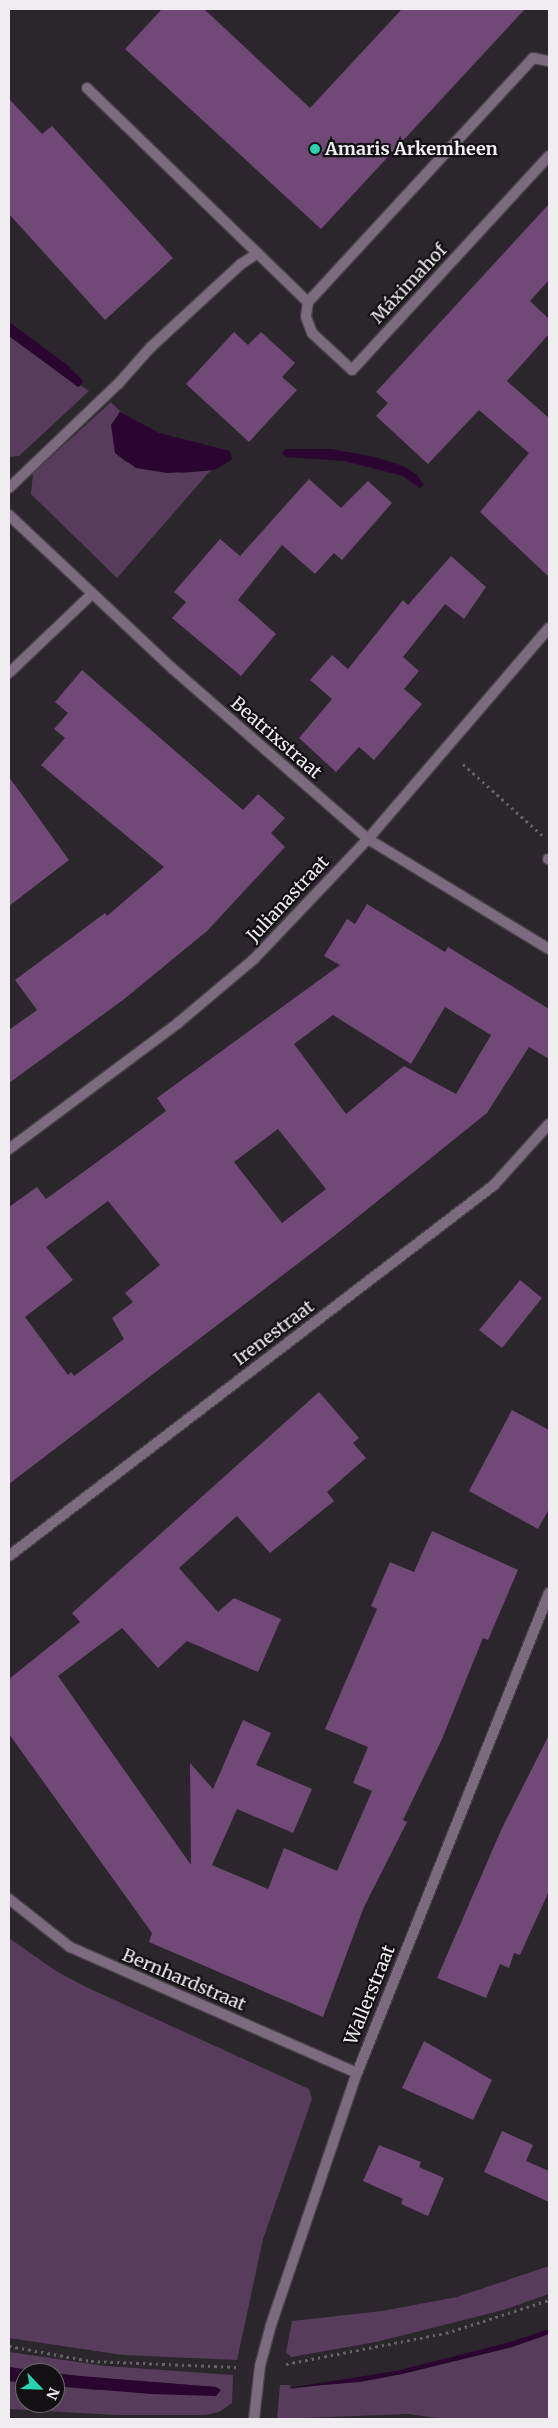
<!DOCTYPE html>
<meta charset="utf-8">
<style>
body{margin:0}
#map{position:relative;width:558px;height:2428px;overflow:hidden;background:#2b262c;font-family:Merriweather,serif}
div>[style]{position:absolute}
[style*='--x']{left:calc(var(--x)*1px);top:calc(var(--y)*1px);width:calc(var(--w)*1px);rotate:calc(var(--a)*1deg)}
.green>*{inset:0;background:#573d5b}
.water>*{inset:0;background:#2a052f}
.building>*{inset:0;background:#714977}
.path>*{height:3px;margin-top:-1.5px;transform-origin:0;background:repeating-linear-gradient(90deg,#666267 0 2.5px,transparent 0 6.5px)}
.roads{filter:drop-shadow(1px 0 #474247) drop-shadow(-1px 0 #474247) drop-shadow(0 1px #474247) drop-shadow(0 -1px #474247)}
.service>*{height:10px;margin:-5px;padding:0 5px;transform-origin:5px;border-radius:5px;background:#7c6a7f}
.minor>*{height:10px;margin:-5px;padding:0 5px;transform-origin:5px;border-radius:5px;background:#7c6a7f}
.dots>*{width:14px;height:14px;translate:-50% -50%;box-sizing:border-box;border:2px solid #121013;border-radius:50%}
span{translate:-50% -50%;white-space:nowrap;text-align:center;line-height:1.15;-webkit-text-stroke:4.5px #121013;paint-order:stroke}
.poi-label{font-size:18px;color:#f0edf0;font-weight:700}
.left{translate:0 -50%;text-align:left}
.street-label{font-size:18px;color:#f0edf0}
.frame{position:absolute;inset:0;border:10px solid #f0edf0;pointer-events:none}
.north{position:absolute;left:15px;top:2363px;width:50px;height:50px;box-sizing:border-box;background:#121013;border:1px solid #6b686b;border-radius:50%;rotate:114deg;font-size:14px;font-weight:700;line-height:20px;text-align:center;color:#f0edf0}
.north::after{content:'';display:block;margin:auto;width:18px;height:22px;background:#26d5ae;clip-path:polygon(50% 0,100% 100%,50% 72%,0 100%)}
</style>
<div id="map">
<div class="green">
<div style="clip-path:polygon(9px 336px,89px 391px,19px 456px,9px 457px)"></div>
<div style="clip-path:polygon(111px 402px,122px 413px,119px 412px,115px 453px,126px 462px,183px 473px,211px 470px,117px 578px,31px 494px,33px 473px)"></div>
<div style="clip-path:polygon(9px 1938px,56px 1971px,86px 1987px,309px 2089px,312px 2099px,263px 2239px,237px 2360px,123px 2355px,9px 2338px)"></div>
<div style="clip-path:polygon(549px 2266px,549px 2294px,503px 2310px,376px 2342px,291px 2357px,286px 2352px,292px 2321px,382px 2311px,457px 2297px)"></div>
<div style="clip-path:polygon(549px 2334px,549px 2419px,444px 2419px,408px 2414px,277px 2419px,280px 2385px,290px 2385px,291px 2389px,402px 2374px,512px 2347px)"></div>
<div style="clip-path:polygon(9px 2352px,105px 2366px,233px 2375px,232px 2403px,219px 2412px,205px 2415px,115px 2415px,9px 2409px,9px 2381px,25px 2383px,25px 2403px,55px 2403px,55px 2386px,96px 2390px,216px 2387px,97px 2378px,9px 2367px)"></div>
</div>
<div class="water">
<div style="clip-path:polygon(9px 322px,66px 364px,83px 381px,81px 385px,78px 387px,9px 336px)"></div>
<div style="clip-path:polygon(120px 412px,159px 433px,230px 451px,232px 459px,217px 469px,204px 471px,167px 473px,136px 468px,115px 453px,111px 425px)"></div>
<div style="clip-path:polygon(285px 449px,331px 449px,375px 457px,403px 466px,416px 474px,424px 485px,420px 488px,403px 476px,344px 461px,286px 457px,282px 453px)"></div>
<div style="clip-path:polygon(549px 2329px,549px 2334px,512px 2347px,402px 2374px,360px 2382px,288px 2388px,396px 2371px,510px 2342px)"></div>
<div style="clip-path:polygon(9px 2367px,46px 2373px,49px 2373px,25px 2373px,25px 2383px,9px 2381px)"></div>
<div style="clip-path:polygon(55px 2374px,216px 2387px,221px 2390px,216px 2396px,151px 2394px,55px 2386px)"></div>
</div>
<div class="building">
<div style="clip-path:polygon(162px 9px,204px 9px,310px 108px,402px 9px,525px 9px,321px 229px,125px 49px)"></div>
<div style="clip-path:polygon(9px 99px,42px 134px,52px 126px,173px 258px,105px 320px,9px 214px)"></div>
<div style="clip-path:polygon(549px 204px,549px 280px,530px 301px,549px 319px,549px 334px,507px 381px,549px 418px,549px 577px,480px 512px,529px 453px,479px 410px,428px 464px,376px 416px,388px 403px,376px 392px)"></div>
<div style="clip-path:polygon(234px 332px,248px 345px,261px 332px,295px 363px,282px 377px,297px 390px,249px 442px,186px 384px)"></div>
<div style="clip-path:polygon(309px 479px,341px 508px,368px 481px,392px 503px,342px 560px,334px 553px,315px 574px,282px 545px,238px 600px,276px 634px,241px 676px,172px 618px,186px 602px,174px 592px,220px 539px,240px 556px)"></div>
<div style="clip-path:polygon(451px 556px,486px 587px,464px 619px,445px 604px,403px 657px,419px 671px,404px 689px,422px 704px,374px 760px,359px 747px,336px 772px,299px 738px,332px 699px,310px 680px,332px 655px,348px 669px,403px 600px,408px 605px)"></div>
<div style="clip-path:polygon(82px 670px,243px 810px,258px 794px,285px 818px,271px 833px,285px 847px,207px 931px,123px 1000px,9px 1083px,9px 1030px,37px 1010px,15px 980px,105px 913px,107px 916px,164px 867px,41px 765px,65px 738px,54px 729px,68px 713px,55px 702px)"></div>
<div style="clip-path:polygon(9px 777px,69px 860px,9px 906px)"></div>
<div style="clip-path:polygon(evenodd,367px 904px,445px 952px,448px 947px,549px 1009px,549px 1059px,529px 1047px,487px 1113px,334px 1236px,9px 1484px,9px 1207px,37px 1187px,46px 1199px,93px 1165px,166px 1111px,157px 1098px,340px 965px,324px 956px,347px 919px,355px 924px,367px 904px,445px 1007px,491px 1035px,456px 1094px,404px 1066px,346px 1114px,294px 1044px,333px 1015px,411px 1064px,445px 1007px,367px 904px,278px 1129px,326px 1189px,282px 1223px,234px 1162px,278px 1129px,367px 904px,108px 1201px,160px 1265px,125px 1293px,133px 1302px,112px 1318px,124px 1339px,74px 1376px,71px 1372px,68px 1375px,25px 1317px,73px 1280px,46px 1247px,108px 1201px)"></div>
<div style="clip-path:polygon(520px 1280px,542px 1298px,502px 1348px,479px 1330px)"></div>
<div style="clip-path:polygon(319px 1392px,359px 1438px,353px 1443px,366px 1458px,327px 1492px,334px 1501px,270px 1553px,237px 1516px,179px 1568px,218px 1612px,234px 1598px,281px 1619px,258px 1672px,187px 1641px,158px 1668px,122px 1628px,58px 1676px,191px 1865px,190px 1763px,213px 1789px,243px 1720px,271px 1733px,256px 1765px,312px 1789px,293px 1833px,237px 1809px,212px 1865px,268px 1889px,284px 1848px,337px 1871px,372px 1791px,353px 1783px,368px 1747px,325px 1729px,377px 1609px,371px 1606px,390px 1562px,414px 1572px,432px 1531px,518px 1570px,488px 1640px,483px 1638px,442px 1739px,403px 1820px,407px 1822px,364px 1907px,323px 2017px,149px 1942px,152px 1933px,9px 1734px,9px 1679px,80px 1622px,72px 1613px)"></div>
<div style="clip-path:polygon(512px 1410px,549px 1430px,549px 1509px,538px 1529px,469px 1491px)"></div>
<div style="clip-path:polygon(549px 1735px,549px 1891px,520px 1955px,514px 1953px,509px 1968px,500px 1964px,486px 1998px,437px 1978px,502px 1828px)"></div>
<div style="clip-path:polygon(424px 2041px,492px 2080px,473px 2120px,402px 2088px)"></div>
<div style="clip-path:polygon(502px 2131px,533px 2145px,526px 2161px,549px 2171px,549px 2202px,484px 2172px)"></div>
<div style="clip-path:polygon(379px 2145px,421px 2162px,419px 2167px,444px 2178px,428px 2216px,401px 2204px,403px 2199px,363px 2181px)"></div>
</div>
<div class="path">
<div style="--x:463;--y:764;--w:109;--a:42"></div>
<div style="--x:9;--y:2346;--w:83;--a:10.4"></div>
<div style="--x:91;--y:2361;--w:146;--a:2.4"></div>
<div style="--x:286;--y:2364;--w:163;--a:-11"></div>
<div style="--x:446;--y:2333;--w:108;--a:-17.8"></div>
</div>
<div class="roads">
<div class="service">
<div style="--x:87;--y:88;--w:308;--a:44.1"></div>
<div style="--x:308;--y:302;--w:332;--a:-47.3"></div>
<div style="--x:533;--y:58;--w:16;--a:11"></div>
<div style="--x:308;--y:302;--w:15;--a:98"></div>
<div style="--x:306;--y:317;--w:17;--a:69"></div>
<div style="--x:312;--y:333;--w:54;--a:42.8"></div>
<div style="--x:352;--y:370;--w:291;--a:-47.4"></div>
<div style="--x:9;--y:488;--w:151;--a:-43.7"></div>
<div style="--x:118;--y:384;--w:50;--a:-48.3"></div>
<div style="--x:151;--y:347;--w:122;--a:-42.7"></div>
<div style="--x:241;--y:264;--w:20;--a:-33"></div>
</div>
<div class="minor">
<div style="--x:9;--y:515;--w:225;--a:43.2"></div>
<div style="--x:173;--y:669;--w:259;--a:41.1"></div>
<div style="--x:368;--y:839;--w:212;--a:31.3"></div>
<div style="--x:9;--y:673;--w:115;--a:-43.6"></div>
<div style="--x:548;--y:859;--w:1;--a:45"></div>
<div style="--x:9;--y:1149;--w:211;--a:-36.7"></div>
<div style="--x:178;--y:1023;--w:99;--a:-40.1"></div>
<div style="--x:254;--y:959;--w:166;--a:-46.5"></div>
<div style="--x:368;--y:839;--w:278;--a:-49.4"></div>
<div style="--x:9;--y:1556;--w:611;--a:-37.41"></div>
<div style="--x:494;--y:1185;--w:82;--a:-48"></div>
<div style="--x:9;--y:1899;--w:78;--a:38.2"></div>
<div style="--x:70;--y:1947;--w:313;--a:23.7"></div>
<div style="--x:254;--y:2419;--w:53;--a:-83.5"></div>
<div style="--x:260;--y:2366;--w:42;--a:-75"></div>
<div style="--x:271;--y:2325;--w:266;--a:-71.2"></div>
<div style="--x:357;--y:2073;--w:517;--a:-68.2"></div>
</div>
</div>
<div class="dots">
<div style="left:315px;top:149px;background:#26d5ae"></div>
</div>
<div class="poi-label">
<span class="left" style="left:325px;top:149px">Amaris Arkemheen</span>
</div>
<div class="street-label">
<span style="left:409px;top:284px;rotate:-47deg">Máximahof</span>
<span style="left:276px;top:738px;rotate:41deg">Beatrixstraat</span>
<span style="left:288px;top:899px;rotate:-47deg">Julianastraat</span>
<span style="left:274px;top:1333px;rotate:-37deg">Irenestraat</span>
<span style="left:184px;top:1980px;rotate:23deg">Bernhardstraat</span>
<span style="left:370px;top:1995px;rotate:-68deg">Wallerstraat</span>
</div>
<div class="frame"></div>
<div class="north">N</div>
</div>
